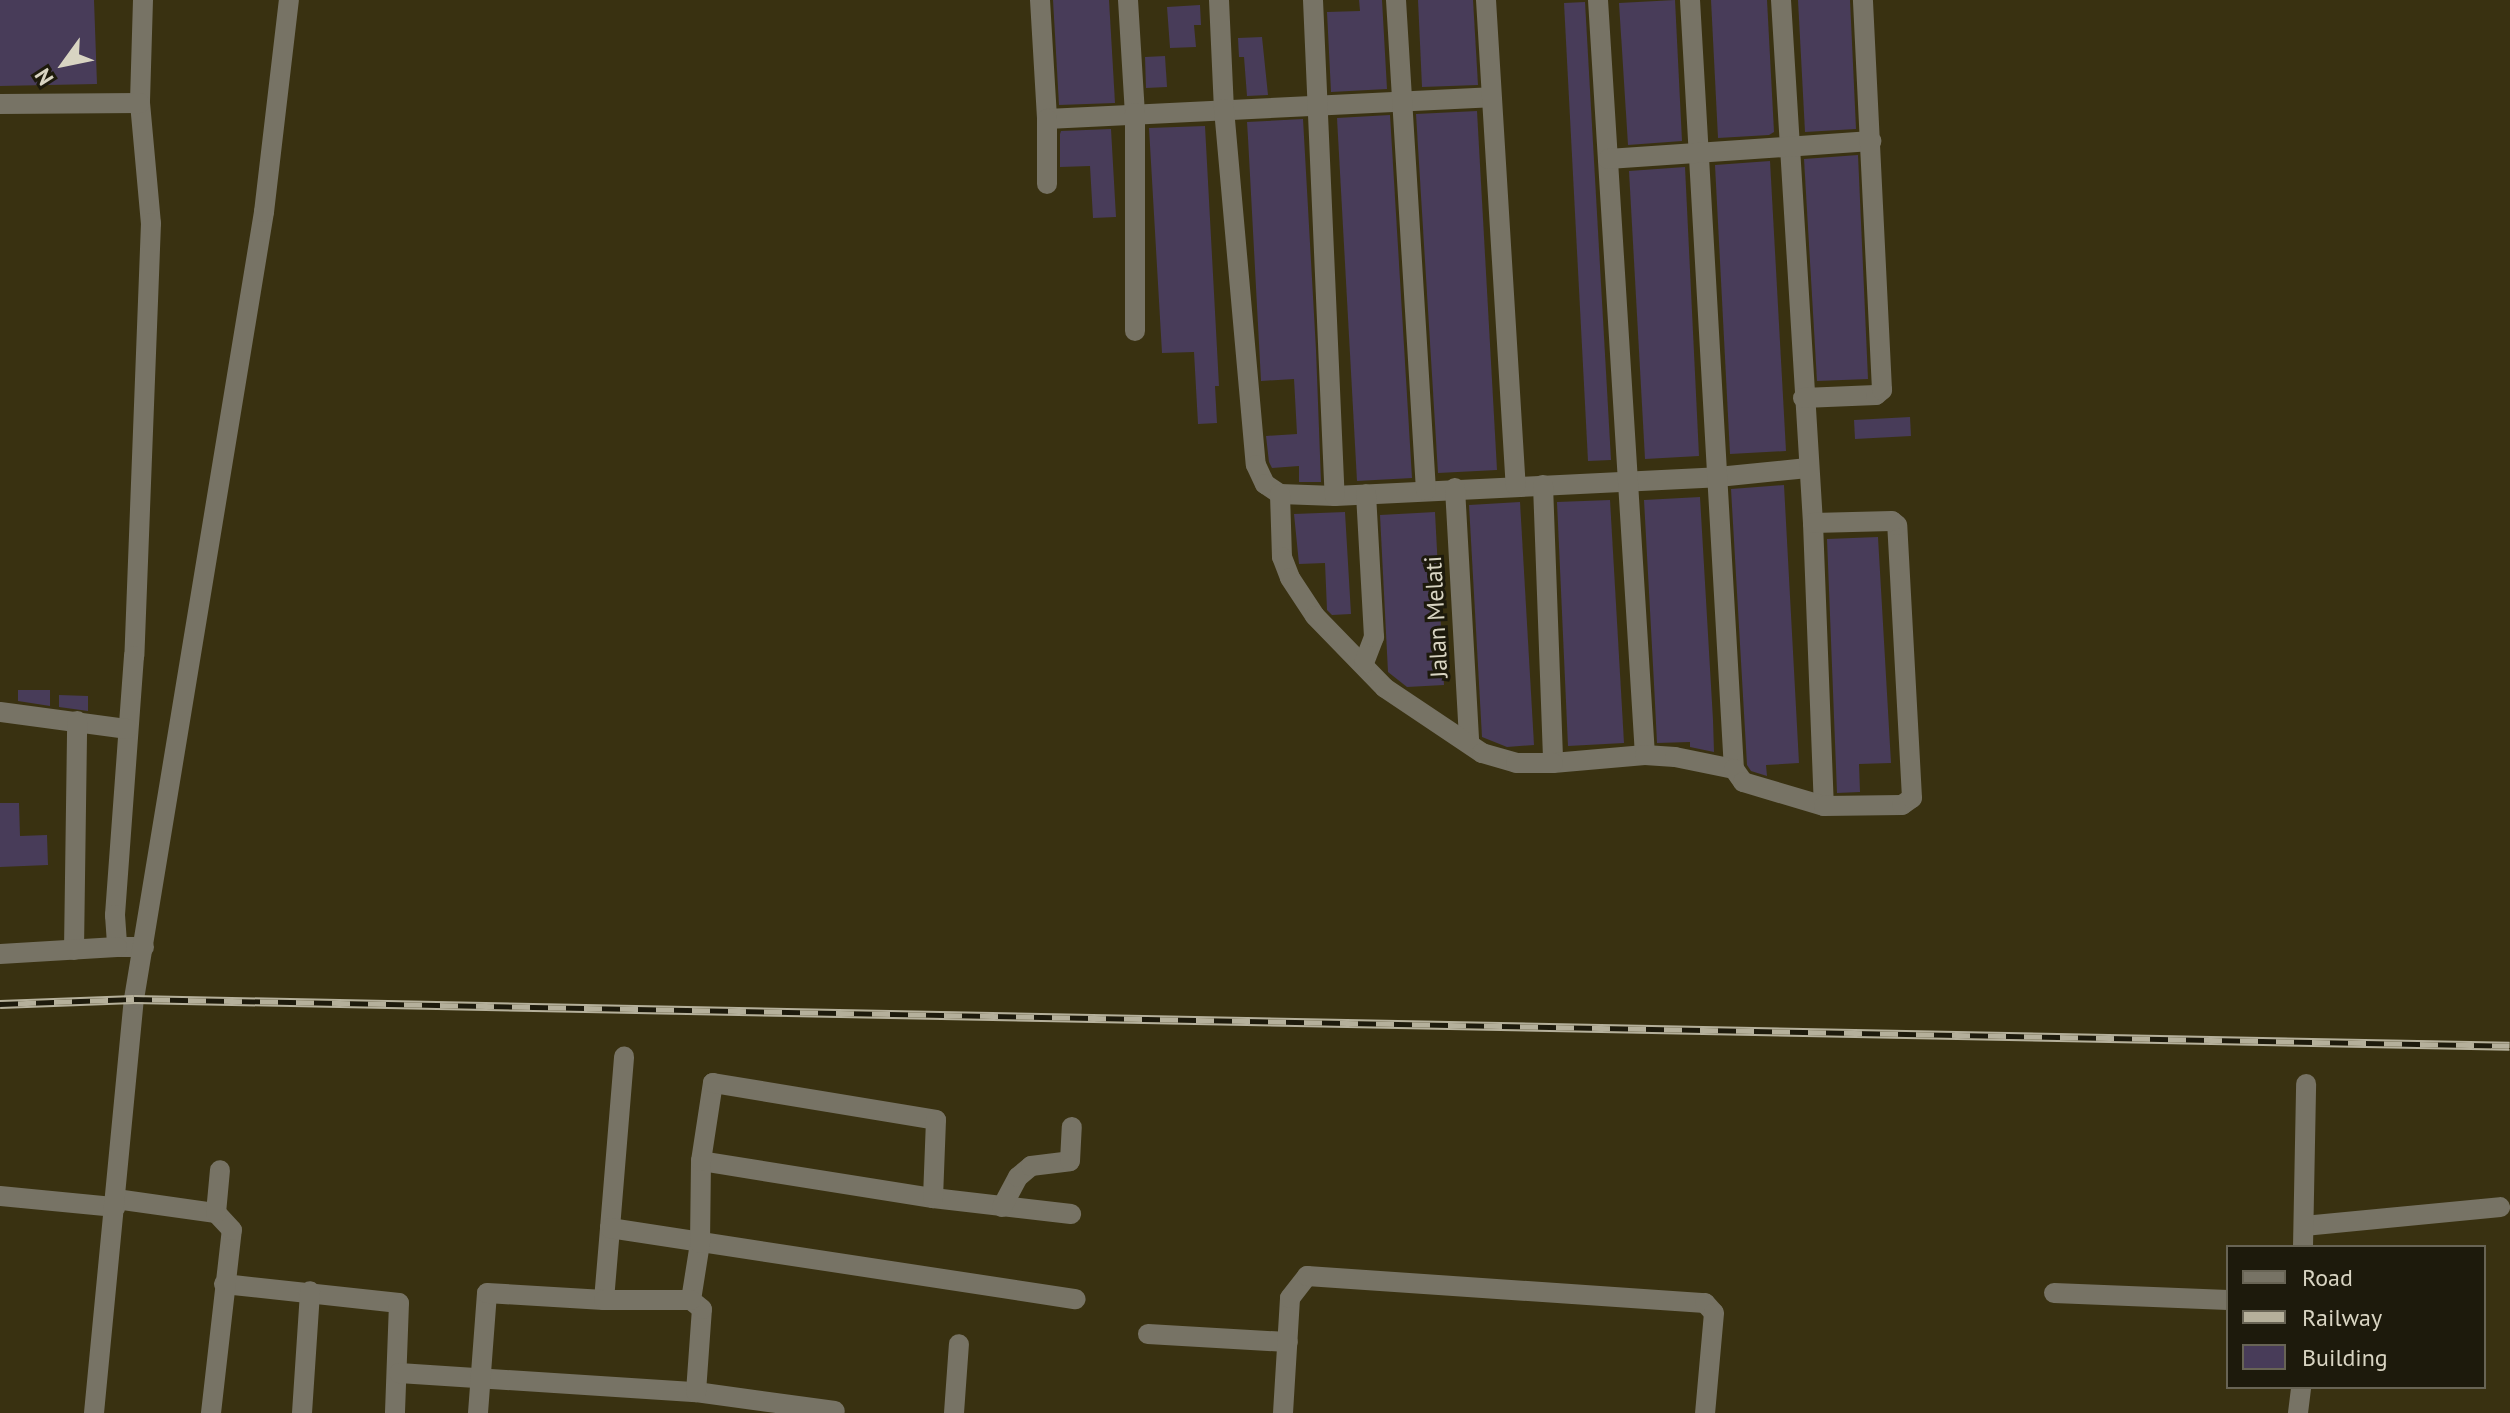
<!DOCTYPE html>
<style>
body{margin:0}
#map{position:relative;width:2510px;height:1413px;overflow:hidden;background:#393111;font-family:"PT Sans",sans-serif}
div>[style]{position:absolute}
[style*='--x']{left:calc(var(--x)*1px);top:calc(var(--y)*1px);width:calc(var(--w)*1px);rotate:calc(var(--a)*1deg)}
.building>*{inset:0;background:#483c59}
.minor>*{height:20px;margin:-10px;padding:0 10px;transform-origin:10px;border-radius:10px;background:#777365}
.rail>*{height:9px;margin-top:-4.5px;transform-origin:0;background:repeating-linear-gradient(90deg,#1d1a0c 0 18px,#b5b09b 0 36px);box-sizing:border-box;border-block:2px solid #b5b09b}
span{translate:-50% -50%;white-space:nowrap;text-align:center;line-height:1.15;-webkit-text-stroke:6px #1d1a0c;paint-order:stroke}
.street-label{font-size:24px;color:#d8d4c2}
.legend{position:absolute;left:2226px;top:1245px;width:260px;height:144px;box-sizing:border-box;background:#1d1a0c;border:2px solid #686455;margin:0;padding:10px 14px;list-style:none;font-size:24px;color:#d8d4c2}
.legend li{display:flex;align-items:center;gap:16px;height:40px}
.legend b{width:40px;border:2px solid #686455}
.north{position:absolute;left:24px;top:24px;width:80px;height:80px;-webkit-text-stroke:6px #1d1a0c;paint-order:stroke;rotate:237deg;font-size:22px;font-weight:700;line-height:32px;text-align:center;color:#d8d4c2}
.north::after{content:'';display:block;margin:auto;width:28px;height:36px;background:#d8d4c2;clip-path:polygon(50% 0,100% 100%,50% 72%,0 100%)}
</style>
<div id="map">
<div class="building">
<div style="clip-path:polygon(0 0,94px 0,97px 84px,0 86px)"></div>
<div style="clip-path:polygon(1053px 0,1109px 0,1115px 103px,1059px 105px)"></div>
<div style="clip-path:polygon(1359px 0,1382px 0,1387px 89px,1331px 92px,1327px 12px,1360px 11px)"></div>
<div style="clip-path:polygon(1418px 0,1473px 0,1478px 85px,1422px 87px)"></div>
<div style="clip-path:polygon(1675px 0,1682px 141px,1628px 145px,1619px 3px)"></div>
<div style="clip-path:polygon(1711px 0,1767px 0,1774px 132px,1769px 135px,1718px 138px)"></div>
<div style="clip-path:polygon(1798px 0,1850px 0,1856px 129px,1805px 132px)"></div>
<div style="clip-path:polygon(1585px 2px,1611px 460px,1588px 461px,1564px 3px)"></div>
<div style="clip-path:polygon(1200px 5px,1201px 25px,1194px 25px,1196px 47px,1170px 48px,1167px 7px)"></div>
<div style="clip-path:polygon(1262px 37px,1268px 95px,1247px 96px,1244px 57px,1239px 57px,1238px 38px)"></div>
<div style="clip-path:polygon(1165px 56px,1167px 87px,1146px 88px,1145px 57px)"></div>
<div style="clip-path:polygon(1477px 111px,1497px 470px,1438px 473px,1416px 114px)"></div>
<div style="clip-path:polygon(1390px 115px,1412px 478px,1357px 481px,1337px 118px)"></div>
<div style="clip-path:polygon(1303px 119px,1316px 350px,1321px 482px,1299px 482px,1299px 466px,1272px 468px,1269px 462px,1266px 436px,1297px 434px,1295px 397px,1294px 379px,1261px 381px,1248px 138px,1247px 122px)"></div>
<div style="clip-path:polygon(1205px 126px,1219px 386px,1215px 386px,1217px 423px,1198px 424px,1194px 352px,1162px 353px,1149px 128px)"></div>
<div style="clip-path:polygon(1111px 129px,1116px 217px,1093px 218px,1090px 166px,1060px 167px,1060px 134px,1061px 131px)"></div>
<div style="clip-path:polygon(1858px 155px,1868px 379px,1817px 381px,1804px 159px)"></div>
<div style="clip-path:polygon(1770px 161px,1786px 451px,1730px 454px,1715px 165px)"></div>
<div style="clip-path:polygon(1685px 167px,1699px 456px,1645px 459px,1629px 171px)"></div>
<div style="clip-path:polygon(1910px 417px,1911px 436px,1855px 439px,1854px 420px)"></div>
<div style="clip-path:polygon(1784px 485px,1799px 763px,1766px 765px,1767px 776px,1751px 771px,1747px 765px,1731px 489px)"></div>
<div style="clip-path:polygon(1700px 497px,1713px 720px,1714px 752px,1690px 747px,1690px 742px,1657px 743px,1654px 684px,1644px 500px)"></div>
<div style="clip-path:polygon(1610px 500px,1624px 743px,1568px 746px,1557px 502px)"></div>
<div style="clip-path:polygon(1520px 502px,1534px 745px,1507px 747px,1482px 737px,1469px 505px)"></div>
<div style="clip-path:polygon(1345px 512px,1351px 614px,1332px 615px,1327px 610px,1325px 563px,1299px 564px,1294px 514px)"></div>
<div style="clip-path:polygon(1435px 512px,1444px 685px,1407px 687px,1388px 672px,1380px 515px)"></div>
<div style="clip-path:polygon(1878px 537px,1891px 763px,1859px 764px,1860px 792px,1837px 793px,1827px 539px)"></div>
<div style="clip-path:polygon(18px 690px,50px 690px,50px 706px,18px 701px)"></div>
<div style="clip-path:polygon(59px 695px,88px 696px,88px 711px,59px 707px)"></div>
<div style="clip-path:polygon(0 803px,19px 803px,20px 836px,47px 835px,48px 865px,0 867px)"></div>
</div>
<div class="minor">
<div style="--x:143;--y:0;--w:103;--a:91.7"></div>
<div style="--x:140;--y:103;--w:121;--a:84.8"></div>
<div style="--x:151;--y:223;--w:433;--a:92.2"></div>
<div style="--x:134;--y:656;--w:260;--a:94.2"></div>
<div style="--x:115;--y:915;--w:32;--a:86"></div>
<div style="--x:117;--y:947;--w:27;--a:0"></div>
<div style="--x:1040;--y:0;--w:119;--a:86.6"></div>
<div style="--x:1047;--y:119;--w:444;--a:-2.8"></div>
<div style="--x:1128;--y:0;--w:113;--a:86.5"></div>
<div style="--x:1135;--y:113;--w:218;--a:90"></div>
<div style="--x:1219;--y:0;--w:109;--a:87.4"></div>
<div style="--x:1224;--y:109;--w:357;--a:84.9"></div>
<div style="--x:1256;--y:465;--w:21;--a:65"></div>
<div style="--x:1265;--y:484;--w:18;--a:34"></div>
<div style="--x:1280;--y:494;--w:55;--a:2.1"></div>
<div style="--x:1335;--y:496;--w:383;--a:-2.8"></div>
<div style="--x:1718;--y:477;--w:90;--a:-5.7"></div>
<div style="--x:1313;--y:0;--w:496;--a:87.5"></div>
<div style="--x:1396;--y:0;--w:491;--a:86.5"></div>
<div style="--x:1486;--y:0;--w:486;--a:86.5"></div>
<div style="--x:1598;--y:0;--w:756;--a:86.44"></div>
<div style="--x:1690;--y:0;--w:770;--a:86.73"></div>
<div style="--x:1781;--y:0;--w:524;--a:86.5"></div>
<div style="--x:1813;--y:523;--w:283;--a:87.8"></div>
<div style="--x:0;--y:104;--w:140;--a:-0.4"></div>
<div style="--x:1608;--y:159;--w:264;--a:-3.9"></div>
<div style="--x:1047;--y:184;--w:65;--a:-90"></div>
<div style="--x:1803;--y:398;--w:73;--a:-2.4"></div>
<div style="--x:1876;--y:395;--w:8;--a:-40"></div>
<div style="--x:1882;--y:390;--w:390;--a:-92.8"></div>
<div style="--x:1543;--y:485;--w:278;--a:87.9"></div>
<div style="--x:1553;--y:763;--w:92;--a:-5"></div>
<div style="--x:1645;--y:755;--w:30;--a:4"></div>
<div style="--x:1675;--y:757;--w:60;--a:11.5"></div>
<div style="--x:1734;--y:769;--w:16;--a:55"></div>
<div style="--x:1743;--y:782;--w:84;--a:16.5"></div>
<div style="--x:1824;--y:806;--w:78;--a:-0.7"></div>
<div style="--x:1902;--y:805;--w:12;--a:-35"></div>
<div style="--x:1912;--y:798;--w:273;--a:-93.1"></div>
<div style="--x:1897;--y:525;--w:6;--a:-141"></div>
<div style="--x:1892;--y:521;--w:79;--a:178.5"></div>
<div style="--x:1455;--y:488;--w:254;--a:86.8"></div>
<div style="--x:1280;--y:494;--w:63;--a:88.2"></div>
<div style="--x:1282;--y:557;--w:22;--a:69"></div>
<div style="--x:1290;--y:578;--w:45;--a:56.7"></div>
<div style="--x:1315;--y:616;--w:100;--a:45.8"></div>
<div style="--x:1385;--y:688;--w:117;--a:33.8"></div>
<div style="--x:1482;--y:753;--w:35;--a:16"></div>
<div style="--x:1516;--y:763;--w:37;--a:0"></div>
<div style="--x:1364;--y:663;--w:28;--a:-69"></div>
<div style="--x:1374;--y:637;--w:143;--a:-93.2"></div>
<div style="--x:0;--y:712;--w:129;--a:7.6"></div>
<div style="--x:74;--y:950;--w:229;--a:-89.2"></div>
<div style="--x:0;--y:954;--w:117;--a:-3.4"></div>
<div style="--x:701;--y:1161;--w:235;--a:9.1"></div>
<div style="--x:933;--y:1198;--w:139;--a:6.6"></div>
<div style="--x:0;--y:1196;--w:116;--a:5.5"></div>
<div style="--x:116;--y:1199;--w:101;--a:8"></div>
<div style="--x:1002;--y:1207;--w:34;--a:-62"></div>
<div style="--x:1018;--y:1177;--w:17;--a:-40"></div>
<div style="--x:1031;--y:1166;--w:39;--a:-7"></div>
<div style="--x:1070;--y:1161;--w:34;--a:-87"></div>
<div style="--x:2304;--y:1226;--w:197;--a:-5.5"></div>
<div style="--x:610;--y:1228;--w:172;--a:-85.3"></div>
<div style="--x:2303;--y:1247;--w:163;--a:-88.9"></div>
<div style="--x:224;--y:1284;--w:176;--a:6.2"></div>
<div style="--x:399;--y:1303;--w:110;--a:92.1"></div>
<div style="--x:2054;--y:1293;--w:174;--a:2.3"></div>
<div style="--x:604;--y:1300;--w:72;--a:-85.2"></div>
<div style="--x:610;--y:1228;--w:471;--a:8.7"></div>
<div style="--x:1148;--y:1334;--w:140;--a:3.3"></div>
<div style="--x:399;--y:1373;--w:298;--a:3.7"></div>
<div style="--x:696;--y:1392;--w:140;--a:7.8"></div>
<div style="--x:696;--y:1392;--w:83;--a:-85.9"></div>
<div style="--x:702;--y:1309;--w:14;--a:-141"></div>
<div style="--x:691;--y:1300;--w:58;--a:-81"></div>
<div style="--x:700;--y:1243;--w:82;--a:-89.3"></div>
<div style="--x:701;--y:1161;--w:79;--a:-81.3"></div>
<div style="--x:713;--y:1083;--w:226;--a:9.4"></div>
<div style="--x:936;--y:1120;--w:78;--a:92.2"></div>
<div style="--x:94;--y:1413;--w:416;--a:-84.5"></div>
<div style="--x:134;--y:999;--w:798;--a:-80.62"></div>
<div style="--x:264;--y:212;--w:213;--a:-83.3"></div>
<div style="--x:211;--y:1413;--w:184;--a:-83.5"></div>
<div style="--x:232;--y:1230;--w:23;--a:-133"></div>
<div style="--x:216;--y:1213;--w:43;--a:-84.7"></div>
<div style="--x:302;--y:1413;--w:122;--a:-86.2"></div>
<div style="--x:478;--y:1413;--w:120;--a:-85.7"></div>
<div style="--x:487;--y:1293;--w:117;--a:3.4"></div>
<div style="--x:604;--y:1300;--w:87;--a:0"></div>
<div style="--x:954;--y:1413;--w:69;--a:-85.9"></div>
<div style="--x:1283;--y:1413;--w:115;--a:-86.5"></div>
<div style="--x:1290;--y:1298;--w:28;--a:-52"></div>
<div style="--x:1307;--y:1276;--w:399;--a:3.9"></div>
<div style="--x:1705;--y:1303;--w:13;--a:48"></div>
<div style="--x:1714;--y:1313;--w:100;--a:95.1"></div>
<div style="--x:2298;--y:1413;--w:26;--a:-83"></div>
</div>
<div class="rail">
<div style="--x:0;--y:1004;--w:134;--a:-2.1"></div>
<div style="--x:134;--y:999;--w:2376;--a:1.13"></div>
</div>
<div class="street-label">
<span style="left:1436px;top:617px;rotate:-93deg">Jalan Melati</span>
</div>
<ul class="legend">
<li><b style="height:10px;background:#777365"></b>Road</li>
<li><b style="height:10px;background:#b5b09b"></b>Railway</li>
<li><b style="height:22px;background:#483c59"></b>Building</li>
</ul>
<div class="north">N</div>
</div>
